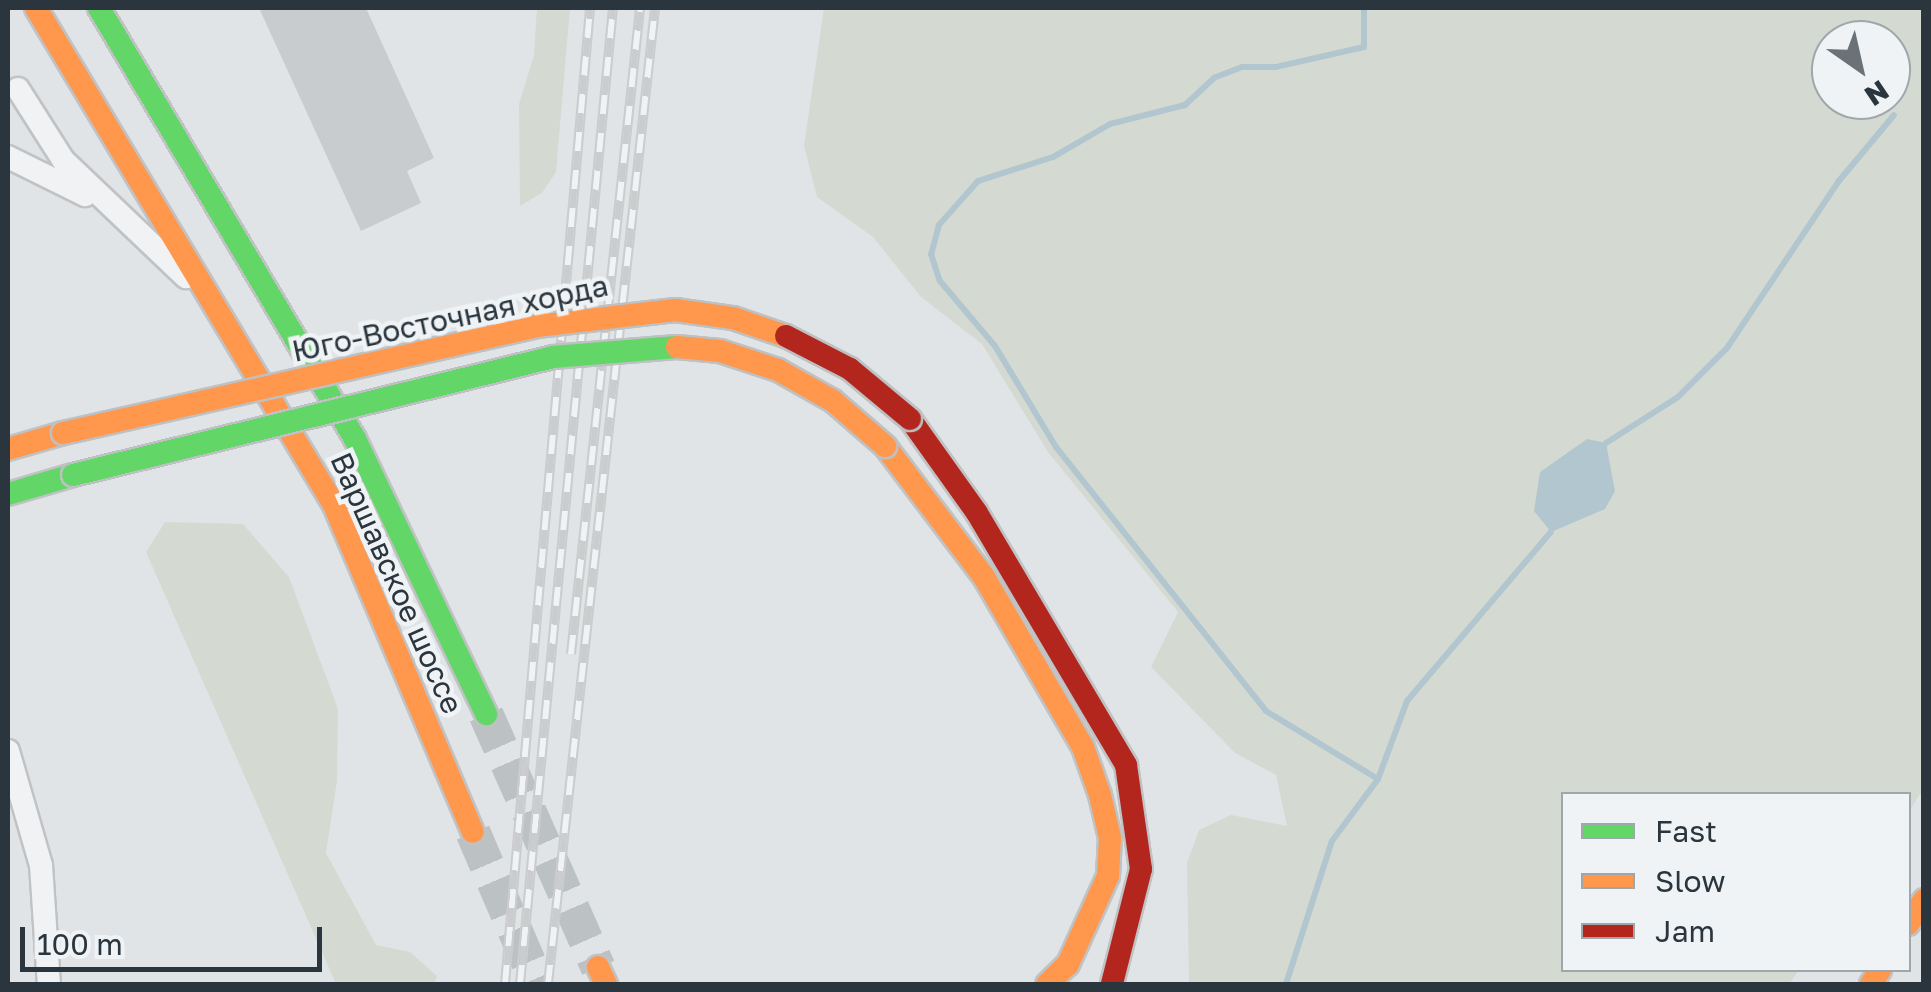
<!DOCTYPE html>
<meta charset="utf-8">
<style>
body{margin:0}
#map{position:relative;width:1931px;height:992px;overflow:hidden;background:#e1e4e6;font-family:"Golos Text",sans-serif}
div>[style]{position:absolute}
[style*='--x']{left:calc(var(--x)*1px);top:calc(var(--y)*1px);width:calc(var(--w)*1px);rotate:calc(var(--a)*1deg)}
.green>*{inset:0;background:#d4dad2}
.water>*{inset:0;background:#b1c6ce}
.stream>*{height:6px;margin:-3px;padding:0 3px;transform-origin:3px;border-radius:3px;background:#b1c6ce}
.building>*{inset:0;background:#c9ccce}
.primary-tunnel>*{height:35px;margin-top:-17.5px;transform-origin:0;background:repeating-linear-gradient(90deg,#bcc1c4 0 35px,transparent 0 53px)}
.roads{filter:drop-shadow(2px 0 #c0c2c4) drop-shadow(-2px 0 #c0c2c4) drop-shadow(0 2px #c0c2c4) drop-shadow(0 -2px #c0c2c4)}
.street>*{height:22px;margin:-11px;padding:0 11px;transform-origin:11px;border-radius:11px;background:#f0f2f3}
.fast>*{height:22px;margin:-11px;padding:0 11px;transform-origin:11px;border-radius:11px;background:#63d668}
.slow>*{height:22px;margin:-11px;padding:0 11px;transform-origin:11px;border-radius:11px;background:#ff974d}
.jam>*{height:22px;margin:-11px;padding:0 11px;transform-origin:11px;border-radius:11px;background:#b3261e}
.rail>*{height:10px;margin-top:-5px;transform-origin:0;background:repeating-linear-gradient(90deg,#eff3f5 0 19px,#cacccd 0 38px);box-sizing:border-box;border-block:2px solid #cacccd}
.bridges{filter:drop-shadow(2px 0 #bec1c3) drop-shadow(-2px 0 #bec1c3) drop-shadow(0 2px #bec1c3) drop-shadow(0 -2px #bec1c3)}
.fast-bridge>*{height:22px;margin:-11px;padding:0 11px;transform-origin:11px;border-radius:11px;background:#63d668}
.slow-bridge>*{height:22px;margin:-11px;padding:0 11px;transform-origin:11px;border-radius:11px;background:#ff974d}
.jam-bridge>*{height:22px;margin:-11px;padding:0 11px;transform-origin:11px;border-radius:11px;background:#b3261e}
span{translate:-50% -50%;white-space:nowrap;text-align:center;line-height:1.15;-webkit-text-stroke:9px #eff3f5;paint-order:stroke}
.street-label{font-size:30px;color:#2a353d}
.frame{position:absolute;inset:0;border:10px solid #2a353d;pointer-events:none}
.legend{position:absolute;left:1561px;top:792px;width:350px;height:180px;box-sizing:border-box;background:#eff3f5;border:2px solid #a0a7ab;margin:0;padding:12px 18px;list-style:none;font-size:30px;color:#2a353d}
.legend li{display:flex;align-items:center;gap:20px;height:50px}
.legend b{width:50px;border:2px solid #a0a7ab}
.north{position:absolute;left:1811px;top:20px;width:100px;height:100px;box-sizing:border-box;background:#eff3f5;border:2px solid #a0a7ab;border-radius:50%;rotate:146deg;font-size:28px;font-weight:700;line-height:40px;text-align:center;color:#2a353d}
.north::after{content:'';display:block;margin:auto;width:35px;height:45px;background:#6a7278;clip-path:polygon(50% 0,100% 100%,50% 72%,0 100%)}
.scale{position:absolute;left:20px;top:927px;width:302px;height:45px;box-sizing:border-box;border:5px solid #2a353d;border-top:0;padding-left:12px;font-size:30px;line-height:35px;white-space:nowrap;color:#2a353d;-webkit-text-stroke:8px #eff3f5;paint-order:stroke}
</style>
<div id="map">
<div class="green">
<div style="clip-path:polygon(537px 8px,570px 8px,556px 172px,542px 193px,520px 206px,519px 104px,534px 55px)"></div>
<div style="clip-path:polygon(evenodd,824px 8px,1923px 8px,1923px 790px,1909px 811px,1908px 794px,1564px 794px,1564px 970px,1799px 970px,1789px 984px,1189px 984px,1187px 863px,1199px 830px,1231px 815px,1287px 826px,1276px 775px,1235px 753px,1151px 667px,1178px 612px,1048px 452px,982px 344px,921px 297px,873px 237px,817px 197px,804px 146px,824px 8px,1831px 40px,1891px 40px,1891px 100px,1831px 100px,1831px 40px)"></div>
<div style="clip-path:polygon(165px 522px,243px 524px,289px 577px,338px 709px,337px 781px,326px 853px,376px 945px,410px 952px,437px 976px,434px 984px,336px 984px,146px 552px)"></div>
</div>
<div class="water">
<div style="clip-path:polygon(1587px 439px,1606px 443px,1615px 491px,1605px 509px,1551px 532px,1534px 511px,1540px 472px)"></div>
</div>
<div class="stream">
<div style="--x:1364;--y:8;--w:39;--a:90"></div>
<div style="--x:1364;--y:47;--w:90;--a:167.2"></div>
<div style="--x:1276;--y:67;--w:34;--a:180"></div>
<div style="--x:1242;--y:67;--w:30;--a:159"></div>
<div style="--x:1214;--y:78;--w:40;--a:137"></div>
<div style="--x:1185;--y:105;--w:77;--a:165.8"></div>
<div style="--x:1110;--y:124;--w:66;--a:149.9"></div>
<div style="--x:1053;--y:157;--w:79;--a:162.3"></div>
<div style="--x:978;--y:181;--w:59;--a:131.6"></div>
<div style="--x:939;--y:225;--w:30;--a:105"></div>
<div style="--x:931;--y:254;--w:28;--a:72"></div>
<div style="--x:940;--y:281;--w:85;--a:49.8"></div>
<div style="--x:995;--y:346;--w:118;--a:58.9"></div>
<div style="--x:1056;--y:447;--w:337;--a:51.5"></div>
<div style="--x:1266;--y:711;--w:131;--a:31.3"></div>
<div style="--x:1606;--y:443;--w:85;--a:-32.6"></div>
<div style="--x:1678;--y:397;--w:69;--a:-45"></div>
<div style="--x:1727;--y:348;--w:200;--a:-56.2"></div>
<div style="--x:1838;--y:182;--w:87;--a:-50.1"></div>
<div style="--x:1286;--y:984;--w:150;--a:-72.2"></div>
<div style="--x:1332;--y:841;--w:77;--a:-53.4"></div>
<div style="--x:1378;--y:779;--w:83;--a:-69.6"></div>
<div style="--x:1407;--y:701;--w:222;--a:-49.6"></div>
</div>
<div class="building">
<div style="clip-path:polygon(259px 8px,366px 8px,434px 158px,407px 171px,421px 203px,361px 231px)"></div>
</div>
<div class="primary-tunnel">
<div style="--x:486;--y:714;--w:277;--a:66.1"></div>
<div style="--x:473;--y:832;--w:165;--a:66.8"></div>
</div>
<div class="roads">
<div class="street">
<div style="--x:18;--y:89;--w:84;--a:57.6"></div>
<div style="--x:63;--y:160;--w:170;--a:43.6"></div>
<div style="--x:8;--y:157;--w:86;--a:26.3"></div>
<div style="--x:8;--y:751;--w:119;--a:73.9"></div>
<div style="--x:41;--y:865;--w:119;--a:86.2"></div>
</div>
<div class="fast">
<div style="--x:99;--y:8;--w:501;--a:59.29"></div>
<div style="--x:355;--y:439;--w:305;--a:64.5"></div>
<div style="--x:8;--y:494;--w:68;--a:-16.3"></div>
</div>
<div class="slow">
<div style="--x:36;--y:8;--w:579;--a:59.05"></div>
<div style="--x:334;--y:505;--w:355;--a:67"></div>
<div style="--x:885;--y:446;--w:164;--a:52.9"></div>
<div style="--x:984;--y:577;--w:197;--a:59.8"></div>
<div style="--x:1083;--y:747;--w:51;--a:70.5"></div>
<div style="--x:1100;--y:795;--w:44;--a:76.9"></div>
<div style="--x:1110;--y:838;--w:38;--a:93"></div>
<div style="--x:1108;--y:876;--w:97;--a:114.4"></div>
<div style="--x:1068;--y:964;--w:29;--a:136"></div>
<div style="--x:8;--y:449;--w:57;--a:-16.2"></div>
<div style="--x:1908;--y:924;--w:29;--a:-56"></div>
<div style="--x:598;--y:967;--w:19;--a:65"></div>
<div style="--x:1871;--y:984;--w:17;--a:-57"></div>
</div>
<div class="jam">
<div style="--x:910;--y:419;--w:115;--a:54.5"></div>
<div style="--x:977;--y:513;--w:293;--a:59.4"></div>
<div style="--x:1126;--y:765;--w:105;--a:81.8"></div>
<div style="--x:1141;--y:869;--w:119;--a:104.2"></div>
</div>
</div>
<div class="rail">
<div style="--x:571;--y:654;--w:650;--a:-83.9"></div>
<div style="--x:505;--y:984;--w:980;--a:-85.02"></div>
<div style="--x:520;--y:984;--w:980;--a:-84.56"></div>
<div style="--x:548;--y:984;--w:982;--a:-83.74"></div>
</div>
<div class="bridges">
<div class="fast-bridge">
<div style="--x:73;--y:475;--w:494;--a:-13.8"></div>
<div style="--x:553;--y:357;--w:124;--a:-4.6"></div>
</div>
<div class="slow-bridge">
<div style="--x:677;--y:347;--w:43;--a:5.3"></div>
<div style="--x:720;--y:351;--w:61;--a:18.1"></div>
<div style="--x:778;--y:370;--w:63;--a:29.4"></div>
<div style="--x:833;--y:401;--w:69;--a:40.9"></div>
<div style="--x:63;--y:433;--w:486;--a:-12.7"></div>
<div style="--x:537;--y:326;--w:139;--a:-6.6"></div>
<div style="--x:675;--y:310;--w:59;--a:7.9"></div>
<div style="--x:733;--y:318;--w:56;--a:18.8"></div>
</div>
<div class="jam-bridge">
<div style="--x:786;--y:336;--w:72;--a:27.3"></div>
<div style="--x:850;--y:369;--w:78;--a:39.8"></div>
</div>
</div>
<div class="street-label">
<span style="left:450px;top:318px;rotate:-12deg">Юго-Восточная хорда</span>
<span style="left:397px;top:583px;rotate:66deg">Варшавское шоссе</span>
</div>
<div class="frame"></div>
<ul class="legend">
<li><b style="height:12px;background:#63d668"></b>Fast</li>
<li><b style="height:12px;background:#ff974d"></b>Slow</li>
<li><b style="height:12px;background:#b3261e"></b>Jam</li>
</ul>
<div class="north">N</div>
<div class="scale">100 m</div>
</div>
